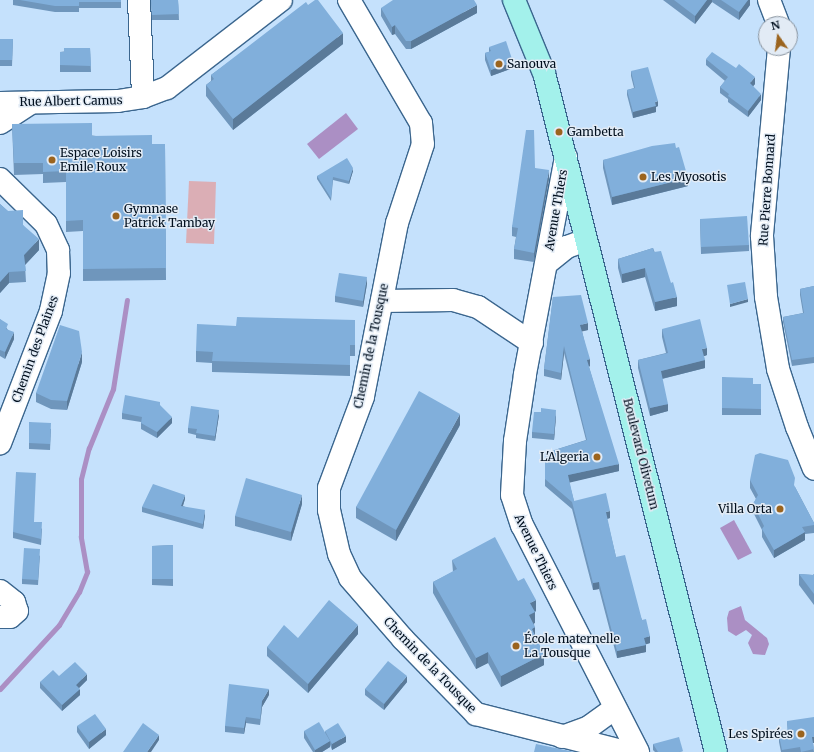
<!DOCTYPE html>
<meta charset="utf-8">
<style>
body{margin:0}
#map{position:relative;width:814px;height:752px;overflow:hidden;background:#c5e1fc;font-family:Merriweather,serif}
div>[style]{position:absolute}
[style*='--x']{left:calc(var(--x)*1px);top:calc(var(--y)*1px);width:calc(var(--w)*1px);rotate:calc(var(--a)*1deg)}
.green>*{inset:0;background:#dbaeb5}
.water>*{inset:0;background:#ab8fc4}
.stream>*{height:5px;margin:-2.5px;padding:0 2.5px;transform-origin:2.5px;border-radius:2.5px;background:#ab8fc4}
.roads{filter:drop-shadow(1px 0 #3b668e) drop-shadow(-1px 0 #3b668e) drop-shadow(0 1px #3b668e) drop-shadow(0 -1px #3b668e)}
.minor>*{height:22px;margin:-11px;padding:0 11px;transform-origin:11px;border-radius:11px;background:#fff}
.major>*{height:22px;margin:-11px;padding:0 11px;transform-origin:11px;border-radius:11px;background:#a3f1eb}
.wall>*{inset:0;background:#6f96bc}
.shaded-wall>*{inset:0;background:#5a7a99}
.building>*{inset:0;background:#81afdb}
.dots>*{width:11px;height:11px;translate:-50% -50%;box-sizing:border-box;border:2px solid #e2ebf5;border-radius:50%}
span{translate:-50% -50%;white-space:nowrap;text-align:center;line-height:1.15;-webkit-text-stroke:3px #e2ebf5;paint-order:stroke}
.poi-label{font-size:12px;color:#010f1e}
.left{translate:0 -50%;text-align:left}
.right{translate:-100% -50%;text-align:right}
.street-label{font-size:12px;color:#010f1e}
.north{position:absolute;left:758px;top:16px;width:40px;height:40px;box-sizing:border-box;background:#e2ebf5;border:1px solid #88939f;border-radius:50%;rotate:346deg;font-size:11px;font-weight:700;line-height:16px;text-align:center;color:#010f1e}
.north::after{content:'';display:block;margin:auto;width:14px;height:18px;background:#9b641e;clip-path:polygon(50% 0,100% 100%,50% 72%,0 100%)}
</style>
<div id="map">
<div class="green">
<div style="clip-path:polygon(189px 181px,216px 182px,214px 244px,186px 243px)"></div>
</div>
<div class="water">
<div style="clip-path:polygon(346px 113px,358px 129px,319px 159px,307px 144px)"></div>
<div style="clip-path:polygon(734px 520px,752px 553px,738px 560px,720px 528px)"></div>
<div style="clip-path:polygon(741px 606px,745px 620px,767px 638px,769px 644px,765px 655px,753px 654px,748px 643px,752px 635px,746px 630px,736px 636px,728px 631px,727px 618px,729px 611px)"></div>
</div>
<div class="stream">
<div style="--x:0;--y:689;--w:87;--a:-47.3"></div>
<div style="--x:59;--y:625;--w:39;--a:-59"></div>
<div style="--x:79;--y:592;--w:22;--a:-68"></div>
<div style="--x:87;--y:572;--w:36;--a:-100"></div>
<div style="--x:81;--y:537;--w:58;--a:-90"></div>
<div style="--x:81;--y:479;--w:32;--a:-76"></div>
<div style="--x:89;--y:448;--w:64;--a:-67.9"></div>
<div style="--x:113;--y:389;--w:90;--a:-81.1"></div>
</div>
<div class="roads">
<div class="minor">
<div style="--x:139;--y:0;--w:97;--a:87.6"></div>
<div style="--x:349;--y:0;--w:143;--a:59.7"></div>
<div style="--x:421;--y:123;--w:21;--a:85"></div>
<div style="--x:423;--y:144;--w:83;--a:108.2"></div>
<div style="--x:397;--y:223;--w:177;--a:101.1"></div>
<div style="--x:363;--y:397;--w:97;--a:110.5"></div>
<div style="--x:329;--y:488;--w:22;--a:90"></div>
<div style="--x:329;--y:510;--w:45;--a:77.2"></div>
<div style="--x:339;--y:554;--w:26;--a:65"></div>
<div style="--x:350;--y:578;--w:81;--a:49"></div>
<div style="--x:403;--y:639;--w:105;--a:45.8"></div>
<div style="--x:476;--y:714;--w:154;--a:14.3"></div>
<div style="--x:769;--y:0;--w:26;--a:69"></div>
<div style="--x:779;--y:48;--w:189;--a:95.2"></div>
<div style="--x:762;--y:236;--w:61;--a:86.2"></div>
<div style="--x:766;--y:297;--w:73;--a:80.5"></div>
<div style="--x:778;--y:369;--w:61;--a:71.9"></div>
<div style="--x:797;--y:427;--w:45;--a:68"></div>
<div style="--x:0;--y:103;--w:118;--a:-1"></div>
<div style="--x:118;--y:101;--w:25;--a:-9"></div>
<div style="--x:143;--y:97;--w:26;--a:-21"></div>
<div style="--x:167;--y:88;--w:144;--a:-37.7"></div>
<div style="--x:0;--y:123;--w:38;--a:-33"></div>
<div style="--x:566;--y:157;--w:222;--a:100.7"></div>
<div style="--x:525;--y:375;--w:67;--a:98.6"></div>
<div style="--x:515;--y:441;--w:54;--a:93.2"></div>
<div style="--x:512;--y:495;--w:32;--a:72"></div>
<div style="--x:522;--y:525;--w:255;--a:62.9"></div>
<div style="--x:0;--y:179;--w:64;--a:44.4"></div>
<div style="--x:46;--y:224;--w:29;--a:65"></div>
<div style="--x:58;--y:250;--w:23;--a:88"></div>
<div style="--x:59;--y:273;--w:39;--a:102"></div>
<div style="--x:51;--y:311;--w:142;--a:111.1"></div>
<div style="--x:547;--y:263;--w:26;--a:-39"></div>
<div style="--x:567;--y:247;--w:20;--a:-20"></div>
<div style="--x:382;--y:301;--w:71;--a:-0.8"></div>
<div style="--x:453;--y:300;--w:26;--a:16"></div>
<div style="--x:478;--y:307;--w:65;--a:33.7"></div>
<div style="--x:0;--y:591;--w:18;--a:38"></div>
<div style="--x:14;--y:602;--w:9;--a:72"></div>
<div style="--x:17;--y:611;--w:9;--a:139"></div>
<div style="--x:10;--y:617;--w:10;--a:180"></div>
<div style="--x:562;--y:737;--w:29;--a:-20"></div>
<div style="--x:589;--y:727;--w:31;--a:-36"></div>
</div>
<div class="major">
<div style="--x:514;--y:0;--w:79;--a:67.7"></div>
<div style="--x:544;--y:73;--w:700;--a:75.79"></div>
</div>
</div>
<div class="wall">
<div style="clip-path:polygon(13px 0,121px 0,121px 8px,79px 8px,79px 12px,55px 12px,13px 5px)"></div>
<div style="clip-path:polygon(151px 0,178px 0,179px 20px,152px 20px)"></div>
<div style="clip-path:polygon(663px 0,750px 0,750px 5px,739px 20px,712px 2px,695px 24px)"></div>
<div style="clip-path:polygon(308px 5px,343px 44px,233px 130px,206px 96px,206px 85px,211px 81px,211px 75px)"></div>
<div style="clip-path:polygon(381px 8px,477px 13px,411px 49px,406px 49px,395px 34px,392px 35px,381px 16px)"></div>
<div style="clip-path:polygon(0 39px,13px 39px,12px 66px,0 66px)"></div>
<div style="clip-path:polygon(489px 47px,513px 68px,491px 76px,485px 60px,485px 53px,489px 52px)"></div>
<div style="clip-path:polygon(90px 48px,91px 72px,60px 72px,60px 52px)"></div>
<div style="clip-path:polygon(706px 59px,755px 84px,753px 86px,761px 100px,748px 117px,728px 102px,728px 99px,720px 93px,720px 87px,725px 81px,706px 65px)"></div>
<div style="clip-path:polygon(631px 71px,658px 106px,656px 107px,656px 112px,633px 118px,627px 95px,627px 90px,634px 88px,631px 76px)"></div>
<div style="clip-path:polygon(12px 124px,152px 144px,165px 144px,166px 280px,83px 281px,83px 231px,66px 232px,66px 182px,43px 183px,43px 174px,14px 175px)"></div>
<div style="clip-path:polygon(676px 148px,688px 186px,612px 205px,603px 168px,603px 160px)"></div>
<div style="clip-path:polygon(535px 168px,549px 179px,534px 262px,514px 259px,514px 249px,516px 237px,512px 236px,512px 227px)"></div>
<div style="clip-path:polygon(353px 171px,349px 184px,333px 180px,331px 201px,317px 179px,317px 176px)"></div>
<div style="clip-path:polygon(0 204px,23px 225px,39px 250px,25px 265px,26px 282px,9px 283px,0 293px)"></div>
<div style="clip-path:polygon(700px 219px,749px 245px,749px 251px,701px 254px)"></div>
<div style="clip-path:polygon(653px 248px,677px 306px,655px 311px,645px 277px,622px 283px,618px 268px,618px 259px)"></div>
<div style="clip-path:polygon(367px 284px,363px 307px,335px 302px,335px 296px)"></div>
<div style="clip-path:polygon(814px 286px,814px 363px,792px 366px,783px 322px,783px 317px,803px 313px,800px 295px,800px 289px)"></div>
<div style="clip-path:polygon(553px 297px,588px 330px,582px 331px,590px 366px,589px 367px,619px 471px,569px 482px,574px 501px,610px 518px,607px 519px,616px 557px,642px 620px,650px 643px,646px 644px,646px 652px,617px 658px,599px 589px,593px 590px,572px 509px,545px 486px,545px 453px,586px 440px,564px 353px,561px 380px,544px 376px,544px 369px)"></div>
<div style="clip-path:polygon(0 319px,8px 330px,14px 339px,5px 359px,0 356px)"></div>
<div style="clip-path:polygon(355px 320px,355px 356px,350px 356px,350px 376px,212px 372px,212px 363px,196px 362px,196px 351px,236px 326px)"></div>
<div style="clip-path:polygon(662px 329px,707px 355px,704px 356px,705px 368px,662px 379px,668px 411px,650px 416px,638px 368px,638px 360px,666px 353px,662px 337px)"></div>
<div style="clip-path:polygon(82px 362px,67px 410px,51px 409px,36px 402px,36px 393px)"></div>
<div style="clip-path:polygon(722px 377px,753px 384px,761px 384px,761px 415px,722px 415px)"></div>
<div style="clip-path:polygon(160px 406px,172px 423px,157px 438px,141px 429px,141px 422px,122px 419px,122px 413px)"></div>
<div style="clip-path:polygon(219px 415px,215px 441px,196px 438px,196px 435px,188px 433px,188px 428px)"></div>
<div style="clip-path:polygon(556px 416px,554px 440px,532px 438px,532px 432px)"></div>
<div style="clip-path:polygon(29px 422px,51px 429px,50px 450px,29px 449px)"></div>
<div style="clip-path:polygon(460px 425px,396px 541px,356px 518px,356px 507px)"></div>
<div style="clip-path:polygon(750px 480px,795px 487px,814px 523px,814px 533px,805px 534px,805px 540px,774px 558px,762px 537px,762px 530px,753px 512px,753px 504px,756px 499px,750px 488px)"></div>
<div style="clip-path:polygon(185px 499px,183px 506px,205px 515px,203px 529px,142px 512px,142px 507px)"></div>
<div style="clip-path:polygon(302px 504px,291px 541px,235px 526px,235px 516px)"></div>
<div style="clip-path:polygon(35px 522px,42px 529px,41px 545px,13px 538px,13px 532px)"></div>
<div style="clip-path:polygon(173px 545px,173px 586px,152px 585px,152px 546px)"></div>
<div style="clip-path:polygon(40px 555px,38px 585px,22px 584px,22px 579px)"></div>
<div style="clip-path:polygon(452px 560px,518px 581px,536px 611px,535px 612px,535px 623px,534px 623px,535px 636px,544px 665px,501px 687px,488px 663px,476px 669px,433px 593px,433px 582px,453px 572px)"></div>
<div style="clip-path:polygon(799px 574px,813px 575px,814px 574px,814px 605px,799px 585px)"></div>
<div style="clip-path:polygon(358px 634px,308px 693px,267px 656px,267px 647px,298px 638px)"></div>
<div style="clip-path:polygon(59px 676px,87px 680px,79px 688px,80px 695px,62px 711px,40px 688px,40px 682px)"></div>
<div style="clip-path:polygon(407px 682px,384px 710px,365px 695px,365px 689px)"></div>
<div style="clip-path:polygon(269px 695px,262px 707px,260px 725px,246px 723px,244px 734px,225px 732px,225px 726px)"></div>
<div style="clip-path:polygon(787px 721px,813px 743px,814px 752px,781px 752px,779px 742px,779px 736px,788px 734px)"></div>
<div style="clip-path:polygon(77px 726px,106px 735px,89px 749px,77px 732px)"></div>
<div style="clip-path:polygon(304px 731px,325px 733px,325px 731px,346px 742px,332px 750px,330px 745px,330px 747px,322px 752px,313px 752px,304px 738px)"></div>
<div style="clip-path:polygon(653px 744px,683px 752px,655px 752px,653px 750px)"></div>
</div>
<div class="shaded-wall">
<div style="clip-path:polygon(707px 0,712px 0,712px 2px,695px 24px,695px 16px)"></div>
<div style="clip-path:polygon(748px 0,750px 0,750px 5px,739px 20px,739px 12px)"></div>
<div style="clip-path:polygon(477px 5px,477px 13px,411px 49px,411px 41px)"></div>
<div style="clip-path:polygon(395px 25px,395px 34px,392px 35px,392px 27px)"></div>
<div style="clip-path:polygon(343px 33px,343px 44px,233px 130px,233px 119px)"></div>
<div style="clip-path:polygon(513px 62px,513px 68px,491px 76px,491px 70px)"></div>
<div style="clip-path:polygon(755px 77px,755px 84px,750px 90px,750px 83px)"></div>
<div style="clip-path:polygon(761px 94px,761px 100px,748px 117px,748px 111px)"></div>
<div style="clip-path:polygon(658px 101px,658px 106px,656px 107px,656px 112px,633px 118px,633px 112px)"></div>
<div style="clip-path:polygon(353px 168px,353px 171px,349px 184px,349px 181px)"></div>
<div style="clip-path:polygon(549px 170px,549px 179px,534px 262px,534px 253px)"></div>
<div style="clip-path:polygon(688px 178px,688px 186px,612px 205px,612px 197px)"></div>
<div style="clip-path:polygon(39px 239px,39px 250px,24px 266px,24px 255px)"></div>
<div style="clip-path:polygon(645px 268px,645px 277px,622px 283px,622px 274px)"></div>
<div style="clip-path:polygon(9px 272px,9px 283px,0 293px,0 282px)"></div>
<div style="clip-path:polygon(367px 277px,367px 284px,363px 307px,363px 301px)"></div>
<div style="clip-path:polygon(677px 297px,677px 306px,655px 311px,655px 302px)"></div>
<div style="clip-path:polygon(748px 299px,748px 302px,730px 307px,730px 304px)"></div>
<div style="clip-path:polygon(588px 323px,588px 330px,580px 332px,580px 325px)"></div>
<div style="clip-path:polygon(14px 332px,14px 339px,5px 359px,5px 352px)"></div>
<div style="clip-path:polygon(564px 346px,564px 353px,561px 380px,561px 373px)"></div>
<div style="clip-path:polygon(707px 348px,707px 355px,702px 357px,702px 349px)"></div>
<div style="clip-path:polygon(82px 352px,82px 362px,67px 410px,67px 401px)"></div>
<div style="clip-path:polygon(590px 359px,590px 366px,587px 367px,587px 360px)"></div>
<div style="clip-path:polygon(705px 360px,705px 368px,661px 379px,661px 371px)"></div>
<div style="clip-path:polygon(668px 404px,668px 411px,650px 416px,650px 408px)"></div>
<div style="clip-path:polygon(219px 410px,219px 415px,215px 441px,215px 436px)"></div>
<div style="clip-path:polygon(556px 410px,556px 416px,554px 440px,554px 434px)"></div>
<div style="clip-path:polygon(460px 414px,460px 425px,396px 541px,396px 530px)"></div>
<div style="clip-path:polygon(172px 417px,172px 423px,157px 438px,157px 432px)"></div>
<div style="clip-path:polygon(619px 464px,619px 471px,568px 483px,568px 475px)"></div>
<div style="clip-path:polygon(185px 495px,185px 499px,181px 511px,181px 506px)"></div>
<div style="clip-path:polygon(302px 495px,302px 504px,291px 541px,291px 532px)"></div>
<div style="clip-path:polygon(205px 510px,205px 515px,203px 529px,203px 524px)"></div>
<div style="clip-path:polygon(610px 511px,610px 518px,606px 519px,606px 512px)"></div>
<div style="clip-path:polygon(805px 532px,805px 540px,774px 558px,774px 550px)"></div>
<div style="clip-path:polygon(599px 582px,599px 589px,593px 590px,593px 583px)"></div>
<div style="clip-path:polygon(536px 600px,536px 611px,530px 614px,530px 603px)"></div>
<div style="clip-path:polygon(535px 612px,535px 623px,529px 626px,529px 615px)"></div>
<div style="clip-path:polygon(358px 625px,358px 634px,308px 693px,308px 684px)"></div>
<div style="clip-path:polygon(535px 627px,535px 638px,532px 629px)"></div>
<div style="clip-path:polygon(650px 636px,650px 643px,644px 645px,644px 638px)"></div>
<div style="clip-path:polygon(646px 645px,646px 652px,617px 658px,617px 651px)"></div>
<div style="clip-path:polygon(488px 652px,488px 663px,476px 669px,476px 658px)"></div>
<div style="clip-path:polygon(544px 654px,544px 665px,501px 687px,501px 676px)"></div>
<div style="clip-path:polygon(87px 674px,87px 680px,76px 691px,76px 685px)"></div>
<div style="clip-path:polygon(407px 676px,407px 682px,384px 710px,384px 704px)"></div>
<div style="clip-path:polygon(80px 689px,80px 695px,62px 711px,62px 705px)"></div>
<div style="clip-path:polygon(269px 689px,269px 695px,262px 707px,260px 725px,262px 701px)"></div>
<div style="clip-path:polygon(246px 717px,246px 723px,244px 734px,244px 728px)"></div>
<div style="clip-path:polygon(106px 729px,106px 735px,89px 749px,89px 742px)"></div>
<div style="clip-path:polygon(159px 735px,159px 740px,151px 752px,147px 752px)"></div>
<div style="clip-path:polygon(346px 736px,346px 742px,332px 750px,332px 744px)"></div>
<div style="clip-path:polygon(812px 737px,814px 737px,814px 743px,812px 743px)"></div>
<div style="clip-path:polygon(330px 741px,330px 747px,322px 752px,315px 752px,315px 750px)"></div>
</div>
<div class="building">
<div style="clip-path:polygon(20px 0,121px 0,121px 2px,79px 2px,79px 6px,55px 6px)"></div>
<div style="clip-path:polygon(151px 0,178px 0,179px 14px,152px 15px)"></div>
<div style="clip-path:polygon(315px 0,318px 0,343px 33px,233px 119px,206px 85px,214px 79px,211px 75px,306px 2px,308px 5px)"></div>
<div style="clip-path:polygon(393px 0,474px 0,477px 5px,411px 41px,406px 41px,395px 25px,392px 27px,381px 8px)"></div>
<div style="clip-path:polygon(674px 0,707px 0,695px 16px)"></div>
<div style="clip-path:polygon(721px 0,748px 0,739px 12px)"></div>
<div style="clip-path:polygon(0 39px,13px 39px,12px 60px,0 60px)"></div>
<div style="clip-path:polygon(506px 41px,513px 62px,491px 70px,485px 53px,491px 51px,489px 47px)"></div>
<div style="clip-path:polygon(64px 48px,90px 48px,91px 66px,60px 65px,60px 52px,64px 52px)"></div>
<div style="clip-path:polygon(712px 52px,736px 68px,739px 64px,755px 77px,750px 83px,761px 94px,748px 111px,728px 96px,729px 94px,720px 87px,728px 77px,706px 59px)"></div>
<div style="clip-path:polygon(648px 67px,658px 101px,655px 102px,656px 106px,633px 112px,627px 90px,635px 88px,631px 71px)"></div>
<div style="clip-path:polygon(92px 123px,92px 136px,152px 135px,152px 144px,165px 144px,166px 268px,83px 269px,83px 220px,66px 221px,66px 171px,43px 172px,43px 163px,14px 163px,12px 124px)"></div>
<div style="clip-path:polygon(526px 130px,534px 130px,535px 168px,549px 170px,534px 253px,514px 249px,518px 228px,512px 227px)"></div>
<div style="clip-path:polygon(675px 143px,676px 148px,679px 147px,688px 178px,612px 197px,603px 160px,652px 146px)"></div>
<div style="clip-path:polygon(347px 158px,353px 168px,349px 181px,333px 177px,331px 198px,317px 176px)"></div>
<div style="clip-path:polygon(0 204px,8px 211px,23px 210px,23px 225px,39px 239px,24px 255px,26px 271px,9px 272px,0 282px)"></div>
<div style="clip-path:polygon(747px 216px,749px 245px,701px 247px,700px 219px)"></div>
<div style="clip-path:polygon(653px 248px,654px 252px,661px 251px,671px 283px,673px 282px,677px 297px,655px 302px,645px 268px,622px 274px,618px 259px)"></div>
<div style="clip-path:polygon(339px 273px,367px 277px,363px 301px,335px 296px)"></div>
<div style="clip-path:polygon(745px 282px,748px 299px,730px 304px,727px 285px)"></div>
<div style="clip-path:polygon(814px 286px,814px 357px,792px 360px,783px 317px,804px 313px,800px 289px)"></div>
<div style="clip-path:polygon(581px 295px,588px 323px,580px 325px,590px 359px,587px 360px,619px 464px,568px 475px,574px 501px,606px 493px,610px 511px,606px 512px,616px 557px,625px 555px,642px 620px,646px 619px,650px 636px,644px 638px,646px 645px,617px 651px,599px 582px,593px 583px,572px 502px,545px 479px,545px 453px,587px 440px,564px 346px,561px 373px,544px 369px,553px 297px)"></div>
<div style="clip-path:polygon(237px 317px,355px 320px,355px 345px,350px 345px,350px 365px,212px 361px,213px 352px,196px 351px,197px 324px,236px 326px)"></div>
<div style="clip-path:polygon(0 319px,8px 324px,6px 329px,14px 332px,5px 352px,0 350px)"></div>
<div style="clip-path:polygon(700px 319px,707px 348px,702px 349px,705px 360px,661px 371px,668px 404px,650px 408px,638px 360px,668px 353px,662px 329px)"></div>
<div style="clip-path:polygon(60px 325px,79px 331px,82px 352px,67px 401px,51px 400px,36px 393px)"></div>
<div style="clip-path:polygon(722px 377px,753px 378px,753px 384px,761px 384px,761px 409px,722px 408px)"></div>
<div style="clip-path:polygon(419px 391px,460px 414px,396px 530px,356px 507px)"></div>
<div style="clip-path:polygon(125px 395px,160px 402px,160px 405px,172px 417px,157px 432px,141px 423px,142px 417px,122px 413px)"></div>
<div style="clip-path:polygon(191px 406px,219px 410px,215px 436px,196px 433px,197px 429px,188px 428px)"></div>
<div style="clip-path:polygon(541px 408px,556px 410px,554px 434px,532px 432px,534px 412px,541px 412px)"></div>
<div style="clip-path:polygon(29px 422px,51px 423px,50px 444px,29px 443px)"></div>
<div style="clip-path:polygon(760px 453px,788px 460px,795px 478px,794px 485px,814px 523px,814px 525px,802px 527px,805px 532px,774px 550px,762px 529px,764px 526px,753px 504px,758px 495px,750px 480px,755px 455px)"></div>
<div style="clip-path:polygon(16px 472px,36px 473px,34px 522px,42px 522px,41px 539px,13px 532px)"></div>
<div style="clip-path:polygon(246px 478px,302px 495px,291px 532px,235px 516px)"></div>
<div style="clip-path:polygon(153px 484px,185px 495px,181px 506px,205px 510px,203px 524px,142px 507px)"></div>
<div style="clip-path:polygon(495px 537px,518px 581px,524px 578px,536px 600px,530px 603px,535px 612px,529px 615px,535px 627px,532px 629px,544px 654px,501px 676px,488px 652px,476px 658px,433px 582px,457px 569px,452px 560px)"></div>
<div style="clip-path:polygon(173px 545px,173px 579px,152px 579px,152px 546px)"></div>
<div style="clip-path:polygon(24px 548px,40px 549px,38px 580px,22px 579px)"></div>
<div style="clip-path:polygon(799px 574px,813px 575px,814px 574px,814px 594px)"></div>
<div style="clip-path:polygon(329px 600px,358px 625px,308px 684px,267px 647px,284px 625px,298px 638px)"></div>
<div style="clip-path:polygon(388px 661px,407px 676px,384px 704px,365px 689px)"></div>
<div style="clip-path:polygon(75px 662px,87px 674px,76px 685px,80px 689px,62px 705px,40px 682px,53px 670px,59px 676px)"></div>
<div style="clip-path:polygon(229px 684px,269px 689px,262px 701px,260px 719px,246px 717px,244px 728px,225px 726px)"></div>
<div style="clip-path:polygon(95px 714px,106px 729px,89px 742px,77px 726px)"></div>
<div style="clip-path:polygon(814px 717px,814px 737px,812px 737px,814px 749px,801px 752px,800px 747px,782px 750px,779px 736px,788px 734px,787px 721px)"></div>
<div style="clip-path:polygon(319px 722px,330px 741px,315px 750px,304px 731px)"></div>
<div style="clip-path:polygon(143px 723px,159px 735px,147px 752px,123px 752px)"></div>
<div style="clip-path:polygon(338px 723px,346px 736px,332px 744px,325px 731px)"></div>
<div style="clip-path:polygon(679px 737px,683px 751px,679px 752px,658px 752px,653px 744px)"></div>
<div style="clip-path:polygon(536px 744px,575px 752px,534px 752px)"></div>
</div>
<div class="dots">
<div style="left:499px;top:64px;background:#9b641e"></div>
<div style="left:559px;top:132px;background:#9b641e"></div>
<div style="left:52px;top:160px;background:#9b641e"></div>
<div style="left:643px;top:177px;background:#9b641e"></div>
<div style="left:116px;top:216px;background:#9b641e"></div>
<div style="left:597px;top:457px;background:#9b641e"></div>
<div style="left:780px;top:509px;background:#9b641e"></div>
<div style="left:516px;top:646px;background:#9b641e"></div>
<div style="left:801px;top:734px;background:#9b641e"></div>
</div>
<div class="poi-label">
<span class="left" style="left:507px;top:64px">Sanouva</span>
<span class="left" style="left:567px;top:132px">Gambetta</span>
<span class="left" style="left:60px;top:160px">Espace Loisirs<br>Emile Roux</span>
<span class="left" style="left:651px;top:177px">Les Myosotis</span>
<span class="left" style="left:124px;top:216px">Gymnase<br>Patrick Tambay</span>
<span class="right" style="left:589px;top:457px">L'Algeria</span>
<span class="right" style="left:772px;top:509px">Villa Orta</span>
<span class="left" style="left:524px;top:646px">École maternelle<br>La Tousque</span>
<span class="right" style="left:793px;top:734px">Les Spirées</span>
</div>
<div class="street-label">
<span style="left:71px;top:101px;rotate:-1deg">Rue Albert Camus</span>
<span style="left:767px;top:190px;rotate:-86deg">Rue Pierre Bonnard</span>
<span style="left:556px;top:210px;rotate:-80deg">Avenue Thiers</span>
<span style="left:371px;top:346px;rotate:-78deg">Chemin de la Tousque</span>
<span style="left:35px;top:349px;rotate:-70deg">Chemin des Plaines</span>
<span style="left:641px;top:454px;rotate:76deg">Boulevard Olivetum</span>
<span style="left:536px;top:552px;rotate:64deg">Avenue Thiers</span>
<span style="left:430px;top:665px;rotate:46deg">Chemin de la Tousque</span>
</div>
<div class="north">N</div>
</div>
